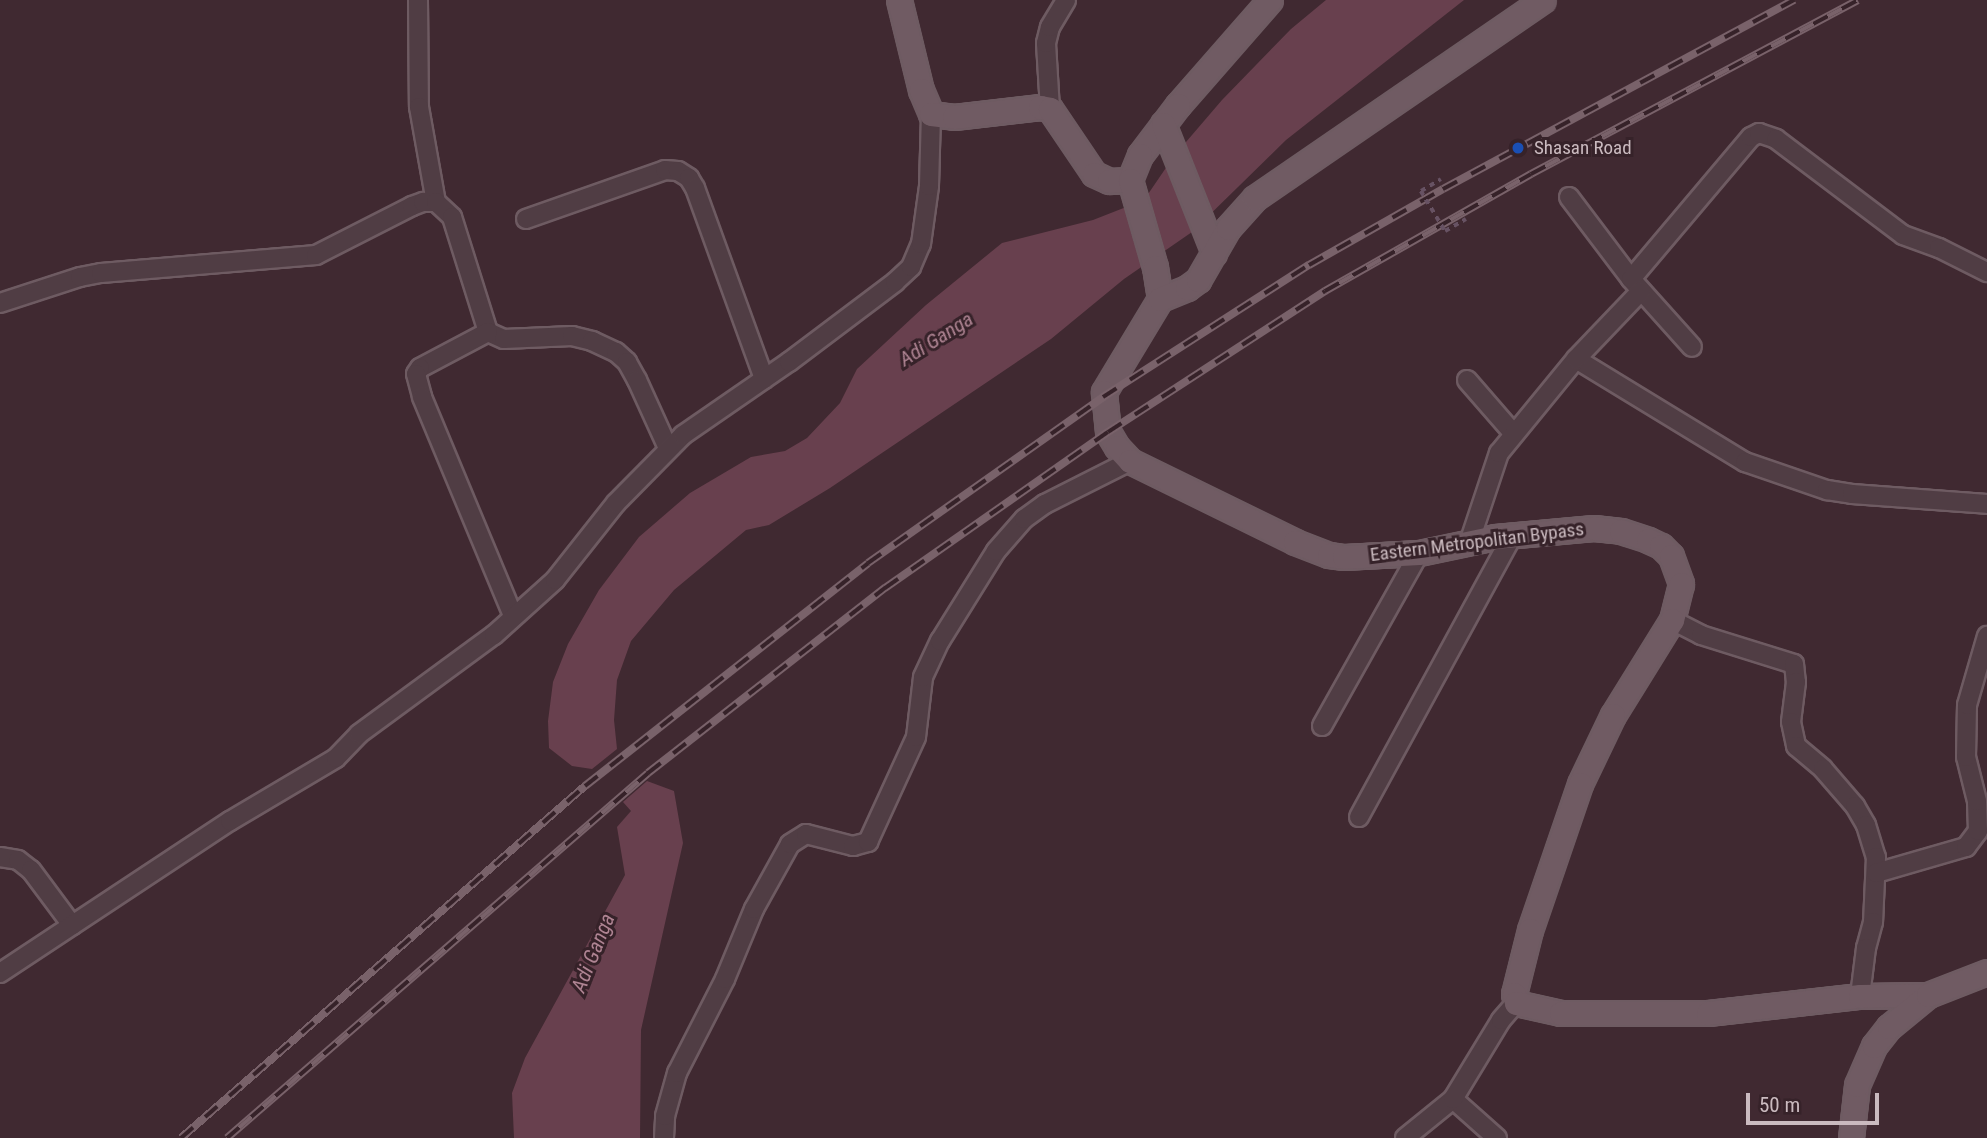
<!DOCTYPE html>
<style>
body{margin:0}
#map{position:relative;width:1987px;height:1138px;overflow:hidden;background:#402931;font-family:"Roboto Condensed",sans-serif}
div>[style]{position:absolute}
[style*='--x']{left:calc(var(--x)*1px);top:calc(var(--y)*1px);width:calc(var(--w)*1px);rotate:calc(var(--a)*1deg)}
.water>*{inset:0;background:#68404e}
.path>*{height:3.5px;margin-top:-1.75px;transform-origin:0;background:repeating-linear-gradient(90deg,#675263 0 5px,transparent 0 10px)}
.roads{filter:drop-shadow(2px 0 #6e5b62) drop-shadow(-2px 0 #6e5b62) drop-shadow(0 2px #6e5b62) drop-shadow(0 -2px #6e5b62)}
.minor>*{height:18px;margin:-9px;padding:0 9px;transform-origin:9px;border-radius:9px;background:#503d44}
.major>*{height:23px;margin:-11.5px;padding:0 11.5px;transform-origin:11.5px;border-radius:11.5px;background:#705b63}
.rail>*{height:8px;margin-top:-4px;transform-origin:0;background:repeating-linear-gradient(90deg,#362229 0 16px,#79626a 0 32px);box-sizing:border-box;border-block:2px solid #79626a}
.path-bridge>*{height:3.5px;margin-top:-1.75px;transform-origin:0;background:repeating-linear-gradient(90deg,#675263 0 5px,transparent 0 10px)}
.dots>*{width:19px;height:19px;translate:-50% -50%;box-sizing:border-box;border:4px solid #362229;border-radius:50%}
span{translate:-50% -50%;white-space:nowrap;text-align:center;line-height:1.15;-webkit-text-stroke:6px #362229;paint-order:stroke}
.poi-label{font-size:19px;color:#cababf}
.left{translate:0 -50%;text-align:left}
.street-label{font-size:19px;color:#cababf}
.water-label{font-size:21px;color:#af8493;font-style:italic}
.scale{position:absolute;left:1746px;top:1093px;width:133px;height:32px;box-sizing:border-box;border:4px solid #cababf;border-top:0;padding-left:9px;font-size:21px;line-height:24px;white-space:nowrap;color:#cababf;-webkit-text-stroke:5px #362229;paint-order:stroke}
</style>
<div id="map">
<div class="water">
<div style="clip-path:polygon(1326px 0,1464px 0,1286px 140px,1192px 232px,1124px 279px,1051px 339px,830px 488px,769px 525px,746px 530px,674px 590px,631px 641px,617px 680px,614px 720px,617px 749px,592px 769px,572px 766px,549px 748px,548px 721px,553px 682px,568px 644px,599px 590px,639px 537px,690px 493px,751px 457px,785px 451px,807px 438px,840px 403px,857px 369px,926px 305px,1002px 243px,1093px 220px,1144px 200px,1174px 156px,1222px 100px,1291px 29px)"></div>
<div style="clip-path:polygon(647px 781px,674px 791px,683px 843px,641px 1030px,640px 1138px,514px 1138px,512px 1093px,525px 1058px,625px 875px,617px 827px,631px 811px,623px 802px)"></div>
</div>
<div class="path">
<div style="--x:1421;--y:191;--w:23;--a:-31"></div>
<div style="--x:1445;--y:231;--w:24;--a:-30"></div>
</div>
<div class="roads">
<div class="minor">
<div style="--x:418;--y:0;--w:107;--a:89.5"></div>
<div style="--x:419;--y:107;--w:97;--a:79.9"></div>
<div style="--x:1050;--y:109;--w:66;--a:-93.5"></div>
<div style="--x:1046;--y:43;--w:16;--a:-76"></div>
<div style="--x:1050;--y:27;--w:31;--a:-59"></div>
<div style="--x:1569;--y:197;--w:103;--a:52.9"></div>
<div style="--x:1631;--y:279;--w:91;--a:48.1"></div>
<div style="--x:526;--y:219;--w:147;--a:-19.4"></div>
<div style="--x:665;--y:170;--w:13;--a:4"></div>
<div style="--x:678;--y:171;--w:13;--a:32"></div>
<div style="--x:689;--y:178;--w:12;--a:59"></div>
<div style="--x:695;--y:188;--w:203;--a:70.1"></div>
<div style="--x:1631;--y:279;--w:186;--a:-49.8"></div>
<div style="--x:1751;--y:137;--w:9;--a:-27"></div>
<div style="--x:1759;--y:133;--w:18;--a:19"></div>
<div style="--x:1776;--y:139;--w:159;--a:37.1"></div>
<div style="--x:1903;--y:235;--w:38;--a:20"></div>
<div style="--x:1939;--y:248;--w:54;--a:26.6"></div>
<div style="--x:0;--y:303;--w:84;--a:-18"></div>
<div style="--x:80;--y:277;--w:21;--a:-11"></div>
<div style="--x:101;--y:273;--w:216;--a:-4.8"></div>
<div style="--x:316;--y:255;--w:108;--a:-27"></div>
<div style="--x:412;--y:206;--w:12;--a:-20"></div>
<div style="--x:423;--y:202;--w:13;--a:0"></div>
<div style="--x:436;--y:202;--w:22;--a:43"></div>
<div style="--x:452;--y:217;--w:121;--a:72.6"></div>
<div style="--x:488;--y:332;--w:17;--a:24"></div>
<div style="--x:504;--y:339;--w:68;--a:-2.5"></div>
<div style="--x:572;--y:336;--w:21;--a:14"></div>
<div style="--x:592;--y:341;--w:26;--a:25"></div>
<div style="--x:616;--y:352;--w:15;--a:42"></div>
<div style="--x:627;--y:362;--w:21;--a:61"></div>
<div style="--x:637;--y:380;--w:75;--a:65.5"></div>
<div style="--x:488;--y:332;--w:77;--a:152.1"></div>
<div style="--x:420;--y:368;--w:7;--a:124"></div>
<div style="--x:416;--y:374;--w:24;--a:75"></div>
<div style="--x:422;--y:397;--w:237;--a:67.4"></div>
<div style="--x:1576;--y:359;--w:198;--a:31.4"></div>
<div style="--x:1745;--y:462;--w:87;--a:18.9"></div>
<div style="--x:1827;--y:490;--w:25;--a:9"></div>
<div style="--x:1852;--y:494;--w:135;--a:4.2"></div>
<div style="--x:1467;--y:380;--w:70;--a:49"></div>
<div style="--x:1469;--y:543;--w:95;--a:-71.6"></div>
<div style="--x:1499;--y:453;--w:122;--a:-50.7"></div>
<div style="--x:1576;--y:359;--w:94;--a:-46.3"></div>
<div style="--x:1672;--y:620;--w:33;--a:27"></div>
<div style="--x:1701;--y:635;--w:97;--a:17.3"></div>
<div style="--x:1794;--y:664;--w:18;--a:84"></div>
<div style="--x:1796;--y:682;--w:40;--a:97.1"></div>
<div style="--x:1791;--y:722;--w:25;--a:78"></div>
<div style="--x:1796;--y:746;--w:35;--a:40"></div>
<div style="--x:1823;--y:769;--w:49;--a:49.1"></div>
<div style="--x:1855;--y:806;--w:22;--a:60"></div>
<div style="--x:1866;--y:825;--w:34;--a:73"></div>
<div style="--x:1876;--y:857;--w:65;--a:92.6"></div>
<div style="--x:1873;--y:922;--w:27;--a:105"></div>
<div style="--x:1866;--y:948;--w:48;--a:97.1"></div>
<div style="--x:1322;--y:726;--w:198;--a:-60.7"></div>
<div style="--x:1359;--y:817;--w:321;--a:-61.4"></div>
<div style="--x:0;--y:857;--w:18;--a:9"></div>
<div style="--x:18;--y:860;--w:16;--a:38"></div>
<div style="--x:31;--y:870;--w:69;--a:53.3"></div>
<div style="--x:1876;--y:873;--w:94;--a:-16.1"></div>
<div style="--x:1966;--y:847;--w:20;--a:-53"></div>
<div style="--x:1978;--y:831;--w:30;--a:-92"></div>
<div style="--x:1977;--y:801;--w:45;--a:-104"></div>
<div style="--x:1966;--y:757;--w:52;--a:-88.9"></div>
<div style="--x:1967;--y:705;--w:72;--a:-73.8"></div>
<div style="--x:0;--y:973;--w:276;--a:-33.5"></div>
<div style="--x:230;--y:821;--w:123;--a:-30.7"></div>
<div style="--x:336;--y:758;--w:33;--a:-46"></div>
<div style="--x:359;--y:734;--w:167;--a:-36.3"></div>
<div style="--x:494;--y:635;--w:82;--a:-42"></div>
<div style="--x:555;--y:580;--w:98;--a:-51.6"></div>
<div style="--x:616;--y:503;--w:95;--a:-45.4"></div>
<div style="--x:683;--y:435;--w:129;--a:-34.6"></div>
<div style="--x:789;--y:362;--w:133;--a:-37"></div>
<div style="--x:895;--y:282;--w:22;--a:-43"></div>
<div style="--x:911;--y:267;--w:25;--a:-67"></div>
<div style="--x:921;--y:244;--w:59;--a:-82.1"></div>
<div style="--x:929;--y:186;--w:72;--a:-88.4"></div>
<div style="--x:1453;--y:1099;--w:59;--a:41.6"></div>
<div style="--x:664;--y:1138;--w:22;--a:-87"></div>
<div style="--x:665;--y:1116;--w:45;--a:-74.4"></div>
<div style="--x:677;--y:1073;--w:106;--a:-62.9"></div>
<div style="--x:725;--y:979;--w:76;--a:-67.5"></div>
<div style="--x:754;--y:909;--w:74;--a:-61"></div>
<div style="--x:790;--y:844;--w:19;--a:-32"></div>
<div style="--x:806;--y:834;--w:49;--a:14.3"></div>
<div style="--x:853;--y:846;--w:16;--a:-15"></div>
<div style="--x:868;--y:842;--w:115;--a:-65.4"></div>
<div style="--x:916;--y:737;--w:60;--a:-83.3"></div>
<div style="--x:923;--y:677;--w:40;--a:-65"></div>
<div style="--x:940;--y:641;--w:106;--a:-58.1"></div>
<div style="--x:996;--y:551;--w:43;--a:-48.8"></div>
<div style="--x:1024;--y:519;--w:26;--a:-36"></div>
<div style="--x:1045;--y:504;--w:95;--a:-26.8"></div>
<div style="--x:1405;--y:1138;--w:62;--a:-39.1"></div>
<div style="--x:1453;--y:1099;--w:92;--a:-58.7"></div>
<div style="--x:1501;--y:1020;--w:23;--a:-49"></div>
</div>
<div class="major">
<div style="--x:899;--y:0;--w:93;--a:76.3"></div>
<div style="--x:921;--y:90;--w:26;--a:67"></div>
<div style="--x:931;--y:114;--w:23;--a:7"></div>
<div style="--x:954;--y:117;--w:87;--a:-6.6"></div>
<div style="--x:1040;--y:107;--w:10;--a:11"></div>
<div style="--x:1050;--y:109;--w:78;--a:55.9"></div>
<div style="--x:1094;--y:174;--w:17;--a:25"></div>
<div style="--x:1109;--y:181;--w:21;--a:-3"></div>
<div style="--x:1270;--y:0;--w:140;--a:131.2"></div>
<div style="--x:1178;--y:105;--w:63;--a:127.2"></div>
<div style="--x:1140;--y:155;--w:27;--a:112"></div>
<div style="--x:1130;--y:180;--w:91;--a:74"></div>
<div style="--x:1155;--y:267;--w:32;--a:81"></div>
<div style="--x:1160;--y:299;--w:109;--a:121.1"></div>
<div style="--x:1104;--y:392;--w:40;--a:84.3"></div>
<div style="--x:1108;--y:432;--w:17;--a:59"></div>
<div style="--x:1117;--y:447;--w:19;--a:47"></div>
<div style="--x:1130;--y:461;--w:184;--a:26.1"></div>
<div style="--x:1295;--y:542;--w:36;--a:21"></div>
<div style="--x:1329;--y:555;--w:15;--a:8"></div>
<div style="--x:1344;--y:557;--w:75;--a:-3.1"></div>
<div style="--x:1419;--y:553;--w:78;--a:-11.9"></div>
<div style="--x:1495;--y:537;--w:99;--a:-5.2"></div>
<div style="--x:1594;--y:528;--w:27;--a:6"></div>
<div style="--x:1621;--y:531;--w:28;--a:18"></div>
<div style="--x:1648;--y:540;--w:14;--a:25"></div>
<div style="--x:1661;--y:546;--w:14;--a:45"></div>
<div style="--x:1671;--y:556;--w:30;--a:70"></div>
<div style="--x:1681;--y:584;--w:37;--a:104"></div>
<div style="--x:1672;--y:620;--w:112;--a:121.8"></div>
<div style="--x:1613;--y:715;--w:76;--a:115.6"></div>
<div style="--x:1580;--y:784;--w:154;--a:108.9"></div>
<div style="--x:1530;--y:930;--w:66;--a:104"></div>
<div style="--x:1514;--y:994;--w:9;--a:77"></div>
<div style="--x:1516;--y:1003;--w:46;--a:12.5"></div>
<div style="--x:1561;--y:1013;--w:147;--a:0"></div>
<div style="--x:1708;--y:1013;--w:153;--a:-6.4"></div>
<div style="--x:1860;--y:996;--w:68;--a:-0.8"></div>
<div style="--x:1163;--y:124;--w:139;--a:68.4"></div>
<div style="--x:1160;--y:299;--w:29;--a:-22"></div>
<div style="--x:1187;--y:288;--w:14;--a:-36"></div>
<div style="--x:1198;--y:280;--w:60;--a:-60"></div>
<div style="--x:1228;--y:228;--w:40;--a:-48"></div>
<div style="--x:1255;--y:198;--w:349;--a:-34.5"></div>
<div style="--x:1851;--y:1138;--w:53;--a:-83.5"></div>
<div style="--x:1857;--y:1085;--w:43;--a:-66.4"></div>
<div style="--x:1874;--y:1046;--w:24;--a:-52"></div>
<div style="--x:1889;--y:1027;--w:50;--a:-39.4"></div>
<div style="--x:1928;--y:995;--w:63;--a:-21.3"></div>
</div>
</div>
<div class="rail">
<div style="--x:181;--y:1138;--w:536;--a:-41.07"></div>
<div style="--x:585;--y:786;--w:360;--a:-38.2"></div>
<div style="--x:868;--y:563;--w:288;--a:-35.2"></div>
<div style="--x:1103;--y:397;--w:245;--a:-32.7"></div>
<div style="--x:1309;--y:265;--w:154;--a:-29.6"></div>
<div style="--x:1443;--y:189;--w:399;--a:-28.3"></div>
<div style="--x:227;--y:1138;--w:557;--a:-40.92"></div>
<div style="--x:648;--y:773;--w:301;--a:-38"></div>
<div style="--x:885;--y:588;--w:272;--a:-35"></div>
<div style="--x:1108;--y:432;--w:259;--a:-33"></div>
<div style="--x:1325;--y:291;--w:237;--a:-29.6"></div>
<div style="--x:1531;--y:174;--w:370;--a:-28"></div>
</div>
<div class="path-bridge">
<div style="--x:1421;--y:191;--w:47;--a:59"></div>
</div>
<div class="dots">
<div style="left:1518px;top:148px;background:#1a4fb4"></div>
</div>
<div class="poi-label">
<span class="left" style="left:1534px;top:148px">Shasan Road</span>
</div>
<div class="street-label">
<span style="left:1477px;top:542px;rotate:-7deg">Eastern Metropolitan Bypass</span>
</div>
<div class="water-label">
<span style="left:936px;top:339px;rotate:-32deg">Adi Ganga</span>
<span style="left:593px;top:953px;rotate:-68deg">Adi Ganga</span>
</div>
<div class="scale">50 m</div>
</div>
